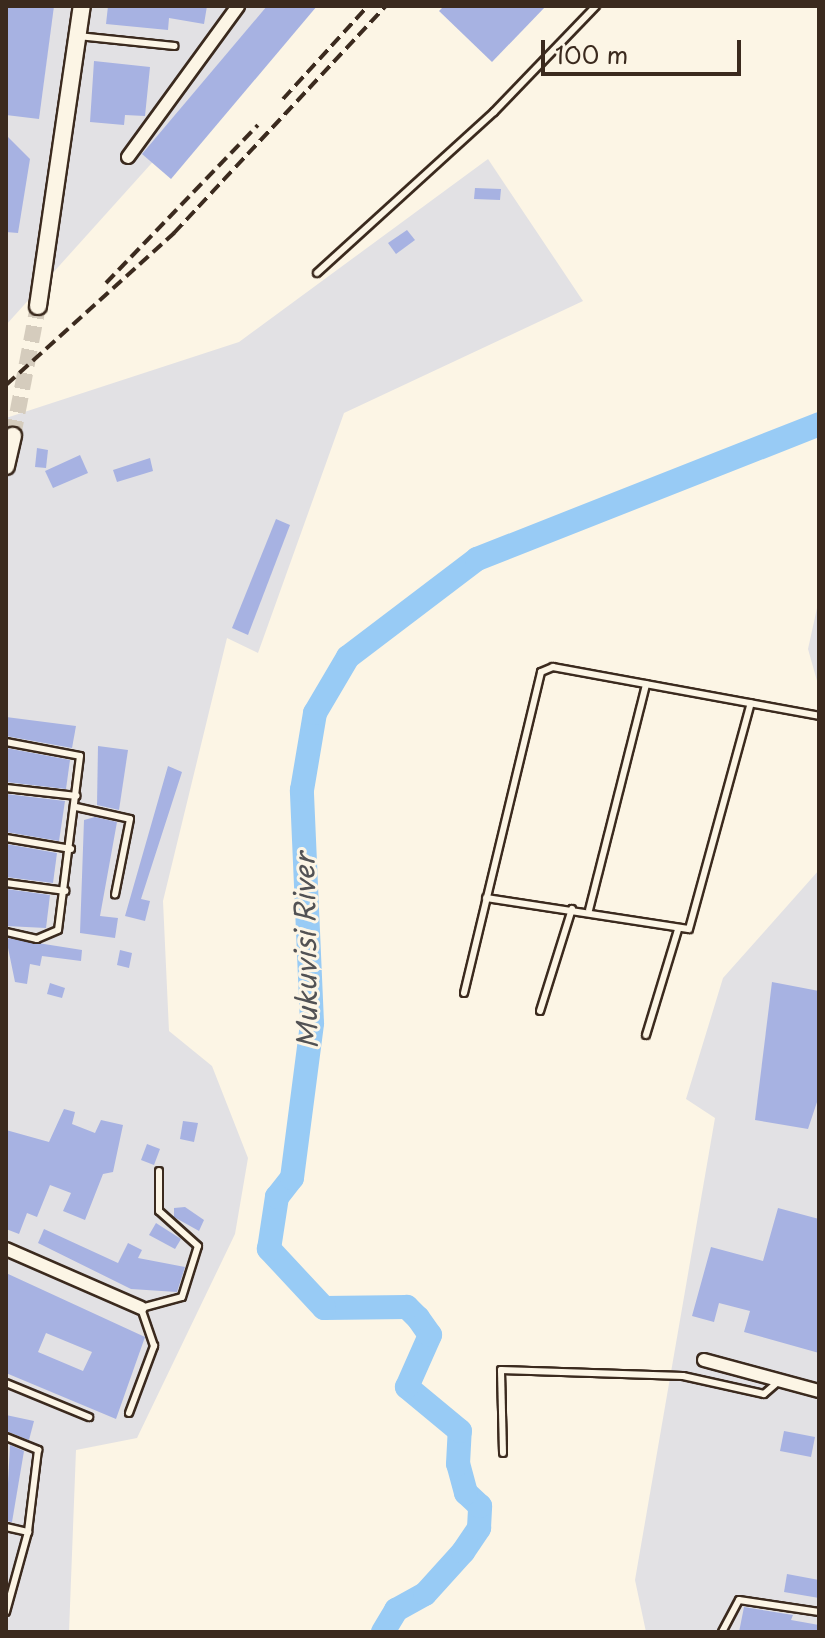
<!DOCTYPE html>
<style>
body{margin:0}
#map{position:relative;width:825px;height:1638px;overflow:hidden;background:#fcf5e5;font-family:"Playpen Sans",sans-serif}
div>[style]{position:absolute}
[style*='--x']{left:calc(var(--x)*1px);top:calc(var(--y)*1px);width:calc(var(--w)*1px);rotate:calc(var(--a)*1deg)}
.built>*{inset:0;background:#e2e1e4}
.river>*{height:24px;margin:-12px;padding:0 12px;transform-origin:12px;border-radius:12px;background:#98cbf5}
.building>*{inset:0;background:#a7b2e2}
.tertiary-tunnel>*{height:16px;margin-top:-8px;transform-origin:0;background:repeating-linear-gradient(90deg,#d5ccbd 0 16px,transparent 0 24px)}
.roads{filter:drop-shadow(2px 0 #3b2a1e) drop-shadow(-2px 0 #3b2a1e) drop-shadow(0 2px #3b2a1e) drop-shadow(0 -2px #3b2a1e)}
.service>*{height:6px;margin:-3px;padding:0 3px;transform-origin:3px;border-radius:3px;background:#fcf5e5}
.minor>*{height:12px;margin:-6px;padding:0 6px;transform-origin:6px;border-radius:6px;background:#fcf5e5}
.tertiary>*{height:16px;margin:-8px;padding:0 8px;transform-origin:8px;border-radius:8px;background:#fcf5e5}
.rail>*{height:4px;margin-top:-2px;transform-origin:0;background:repeating-linear-gradient(90deg,#3b2a1e 0 12px,transparent 0 18px)}
span{translate:-50% -50%;white-space:nowrap;text-align:center;line-height:1.15;-webkit-text-stroke:6px #fcf5e5;paint-order:stroke}
.water-label{font-size:28px;color:#525254;font-style:italic}
.frame{position:absolute;inset:0;border:8px solid #3b2a1e;pointer-events:none}
.scale{position:absolute;left:541px;top:40px;width:200px;height:36px;box-sizing:border-box;border:4px solid #3b2a1e;border-top:0;padding-left:10px;font-size:24px;line-height:28px;white-space:nowrap;color:#3b2a1e;-webkit-text-stroke:6px #fcf5e5;paint-order:stroke}
</style>
<div id="map">
<div class="built">
<div style="clip-path:polygon(6px 6px,293px 6px,6px 325px)"></div>
<div style="clip-path:polygon(488px 159px,583px 301px,344px 413px,258px 653px,227px 638px,163px 901px,169px 1031px,212px 1066px,248px 1158px,235px 1234px,137px 1438px,76px 1450px,69px 1632px,6px 1632px,6px 418px,239px 342px)"></div>
<div style="clip-path:polygon(819px 599px,819px 688px,808px 649px)"></div>
<div style="clip-path:polygon(819px 870px,819px 1632px,646px 1632px,635px 1580px,715px 1118px,686px 1099px,723px 978px)"></div>
</div>
<div class="river">
<div style="--x:383;--y:1632;--w:26;--a:-59"></div>
<div style="--x:396;--y:1610;--w:33;--a:-29"></div>
<div style="--x:425;--y:1594;--w:57;--a:-47.9"></div>
<div style="--x:463;--y:1552;--w:29;--a:-56"></div>
<div style="--x:479;--y:1528;--w:22;--a:-87"></div>
<div style="--x:480;--y:1506;--w:19;--a:-137"></div>
<div style="--x:466;--y:1493;--w:30;--a:-105"></div>
<div style="--x:458;--y:1464;--w:33;--a:-87"></div>
<div style="--x:460;--y:1431;--w:69;--a:-140.3"></div>
<div style="--x:407;--y:1387;--w:57;--a:-66.1"></div>
<div style="--x:430;--y:1335;--w:21;--a:-125"></div>
<div style="--x:418;--y:1318;--w:16;--a:-135"></div>
<div style="--x:407;--y:1307;--w:83;--a:179.3"></div>
<div style="--x:324;--y:1308;--w:81;--a:-133"></div>
<div style="--x:269;--y:1249;--w:53;--a:-81.3"></div>
<div style="--x:277;--y:1197;--w:24;--a:-52"></div>
<div style="--x:292;--y:1178;--w:156;--a:-82.6"></div>
<div style="--x:312;--y:1023;--w:233;--a:-92.5"></div>
<div style="--x:302;--y:790;--w:78;--a:-80.4"></div>
<div style="--x:315;--y:713;--w:65;--a:-59.5"></div>
<div style="--x:348;--y:657;--w:162;--a:-37.2"></div>
<div style="--x:477;--y:559;--w:368;--a:-21.5"></div>
</div>
<div class="building">
<div style="clip-path:polygon(6px 6px,54px 6px,39px 119px,6px 115px)"></div>
<div style="clip-path:polygon(108px 6px,207px 6px,204px 24px,169px 18px,168px 30px,106px 24px)"></div>
<div style="clip-path:polygon(267px 6px,317px 6px,171px 179px,142px 154px)"></div>
<div style="clip-path:polygon(444px 6px,546px 6px,492px 62px,439px 11px)"></div>
<div style="clip-path:polygon(94px 61px,150px 67px,145px 116px,125px 115px,124px 125px,90px 122px)"></div>
<div style="clip-path:polygon(6px 135px,30px 159px,18px 233px,6px 232px)"></div>
<div style="clip-path:polygon(475px 188px,501px 189px,500px 200px,474px 199px)"></div>
<div style="clip-path:polygon(407px 230px,415px 240px,396px 254px,388px 243px)"></div>
<div style="clip-path:polygon(37px 448px,48px 450px,46px 468px,35px 467px)"></div>
<div style="clip-path:polygon(80px 455px,88px 473px,53px 488px,45px 471px)"></div>
<div style="clip-path:polygon(150px 458px,153px 471px,117px 482px,113px 470px)"></div>
<div style="clip-path:polygon(276px 519px,290px 525px,248px 635px,232px 628px)"></div>
<div style="clip-path:polygon(6px 717px,76px 726px,72px 748px,6px 736px)"></div>
<div style="clip-path:polygon(98px 746px,128px 750px,119px 810px,97px 805px)"></div>
<div style="clip-path:polygon(6px 748px,70px 760px,66px 789px,6px 782px)"></div>
<div style="clip-path:polygon(168px 766px,182px 772px,141px 899px,150px 901px,145px 921px,125px 916px)"></div>
<div style="clip-path:polygon(6px 794px,65px 801px,59px 841px,6px 832px)"></div>
<div style="clip-path:polygon(95px 817px,117px 822px,100px 916px,118px 918px,115px 938px,80px 933px,84px 820px)"></div>
<div style="clip-path:polygon(6px 844px,57px 853px,53px 883px,6px 877px)"></div>
<div style="clip-path:polygon(6px 889px,50px 895px,46px 928px,6px 926px)"></div>
<div style="clip-path:polygon(6px 938px,82px 950px,81px 961px,42px 956px,40px 966px,30px 964px,27px 984px,15px 982px)"></div>
<div style="clip-path:polygon(120px 950px,132px 953px,129px 968px,117px 965px)"></div>
<div style="clip-path:polygon(772px 982px,819px 991px,819px 1096px,808px 1129px,755px 1120px)"></div>
<div style="clip-path:polygon(50px 983px,65px 988px,62px 998px,47px 994px)"></div>
<div style="clip-path:polygon(64px 1109px,75px 1112px,72px 1124px,95px 1133px,101px 1120px,123px 1125px,113px 1172px,103px 1174px,85px 1220px,63px 1211px,71px 1193px,50px 1185px,37px 1217px,27px 1213px,19px 1234px,6px 1229px,6px 1130px,49px 1142px)"></div>
<div style="clip-path:polygon(183px 1121px,198px 1123px,194px 1142px,180px 1139px)"></div>
<div style="clip-path:polygon(147px 1144px,160px 1149px,154px 1165px,141px 1160px)"></div>
<div style="clip-path:polygon(185px 1207px,204px 1220px,199px 1231px,174px 1217px,174px 1208px)"></div>
<div style="clip-path:polygon(778px 1208px,819px 1219px,819px 1353px,744px 1332px,750px 1311px,719px 1303px,714px 1322px,692px 1316px,711px 1247px,763px 1261px)"></div>
<div style="clip-path:polygon(156px 1223px,181px 1239px,175px 1249px,149px 1235px)"></div>
<div style="clip-path:polygon(44px 1229px,118px 1263px,128px 1243px,142px 1250px,138px 1258px,185px 1267px,177px 1292px,131px 1289px,38px 1243px)"></div>
<div style="clip-path:polygon(evenodd,6px 1273px,145px 1337px,116px 1419px,6px 1373px,6px 1273px,46px 1333px,92px 1352px,83px 1371px,38px 1352px,46px 1333px)"></div>
<div style="clip-path:polygon(6px 1415px,34px 1421px,29px 1440px,6px 1431px)"></div>
<div style="clip-path:polygon(784px 1431px,815px 1437px,811px 1457px,780px 1451px)"></div>
<div style="clip-path:polygon(10px 1445px,24px 1451px,12px 1522px,6px 1521px)"></div>
<div style="clip-path:polygon(787px 1574px,819px 1580px,819px 1598px,784px 1592px)"></div>
<div style="clip-path:polygon(744px 1607px,793px 1615px,791px 1620px,819px 1625px,819px 1632px,739px 1632px)"></div>
</div>
<div class="tertiary-tunnel">
<div style="--x:13;--y:436;--w:132;--a:-79.1"></div>
</div>
<div class="roads">
<div class="service">
<div style="--x:78;--y:36;--w:97;--a:5.9"></div>
<div style="--x:317;--y:273;--w:239;--a:-42.3"></div>
<div style="--x:494;--y:112;--w:147;--a:-46.1"></div>
<div style="--x:6;--y:742;--w:75;--a:10.7"></div>
<div style="--x:80;--y:756;--w:175;--a:97.2"></div>
<div style="--x:58;--y:930;--w:23;--a:157"></div>
<div style="--x:37;--y:939;--w:32;--a:-167"></div>
<div style="--x:6;--y:788;--w:71;--a:6.4"></div>
<div style="--x:76;--y:807;--w:55;--a:12.5"></div>
<div style="--x:130;--y:819;--w:77;--a:101.2"></div>
<div style="--x:6;--y:838;--w:66;--a:9.6"></div>
<div style="--x:6;--y:883;--w:60;--a:7.7"></div>
<div style="--x:486;--y:898;--w:205;--a:8.7"></div>
<div style="--x:689;--y:929;--w:234;--a:-74.7"></div>
<div style="--x:589;--y:910;--w:233;--a:-75.8"></div>
<div style="--x:464;--y:993;--w:330;--a:-76.5"></div>
<div style="--x:541;--y:672;--w:13;--a:-23"></div>
<div style="--x:553;--y:667;--w:270;--a:10.4"></div>
<div style="--x:540;--y:1011;--w:107;--a:-72.6"></div>
<div style="--x:646;--y:1035;--w:110;--a:-73.1"></div>
<div style="--x:6;--y:1383;--w:90;--a:22.3"></div>
<div style="--x:129;--y:1413;--w:72;--a:-69.5"></div>
<div style="--x:154;--y:1346;--w:40;--a:-108.9"></div>
<div style="--x:141;--y:1308;--w:42;--a:-15"></div>
<div style="--x:182;--y:1297;--w:53;--a:-72.6"></div>
<div style="--x:198;--y:1246;--w:52;--a:-138.1"></div>
<div style="--x:159;--y:1211;--w:40;--a:-90"></div>
<div style="--x:6;--y:1437;--w:35;--a:22"></div>
<div style="--x:38;--y:1450;--w:83;--a:97"></div>
<div style="--x:28;--y:1532;--w:83;--a:105.4"></div>
<div style="--x:503;--y:1453;--w:83;--a:-91.4"></div>
<div style="--x:501;--y:1370;--w:182;--a:1.9"></div>
<div style="--x:683;--y:1376;--w:83;--a:12.5"></div>
<div style="--x:764;--y:1394;--w:21;--a:-41"></div>
<div style="--x:6;--y:1527;--w:23;--a:13"></div>
<div style="--x:722;--y:1632;--w:36;--a:-62"></div>
<div style="--x:739;--y:1600;--w:81;--a:8.5"></div>
</div>
<div class="minor">
<div style="--x:128;--y:157;--w:187;--a:-53.9"></div>
<div style="--x:6;--y:1249;--w:147;--a:23.6"></div>
<div style="--x:704;--y:1360;--w:119;--a:15.1"></div>
</div>
<div class="tertiary">
<div style="--x:38;--y:306;--w:303;--a:-81.7"></div>
<div style="--x:6;--y:466;--w:31;--a:-77"></div>
</div>
</div>
<div class="rail">
<div style="--x:283;--y:99;--w:126;--a:-47.6"></div>
<div style="--x:106;--y:283;--w:219;--a:-46.1"></div>
<div style="--x:6;--y:385;--w:227;--a:-42.1"></div>
<div style="--x:174;--y:233;--w:311;--a:-47"></div>
</div>
<div class="water-label">
<span style="left:305px;top:951px;rotate:-91deg">Mukuvisi River</span>
</div>
<div class="frame"></div>
<div class="scale">100 m</div>
</div>
